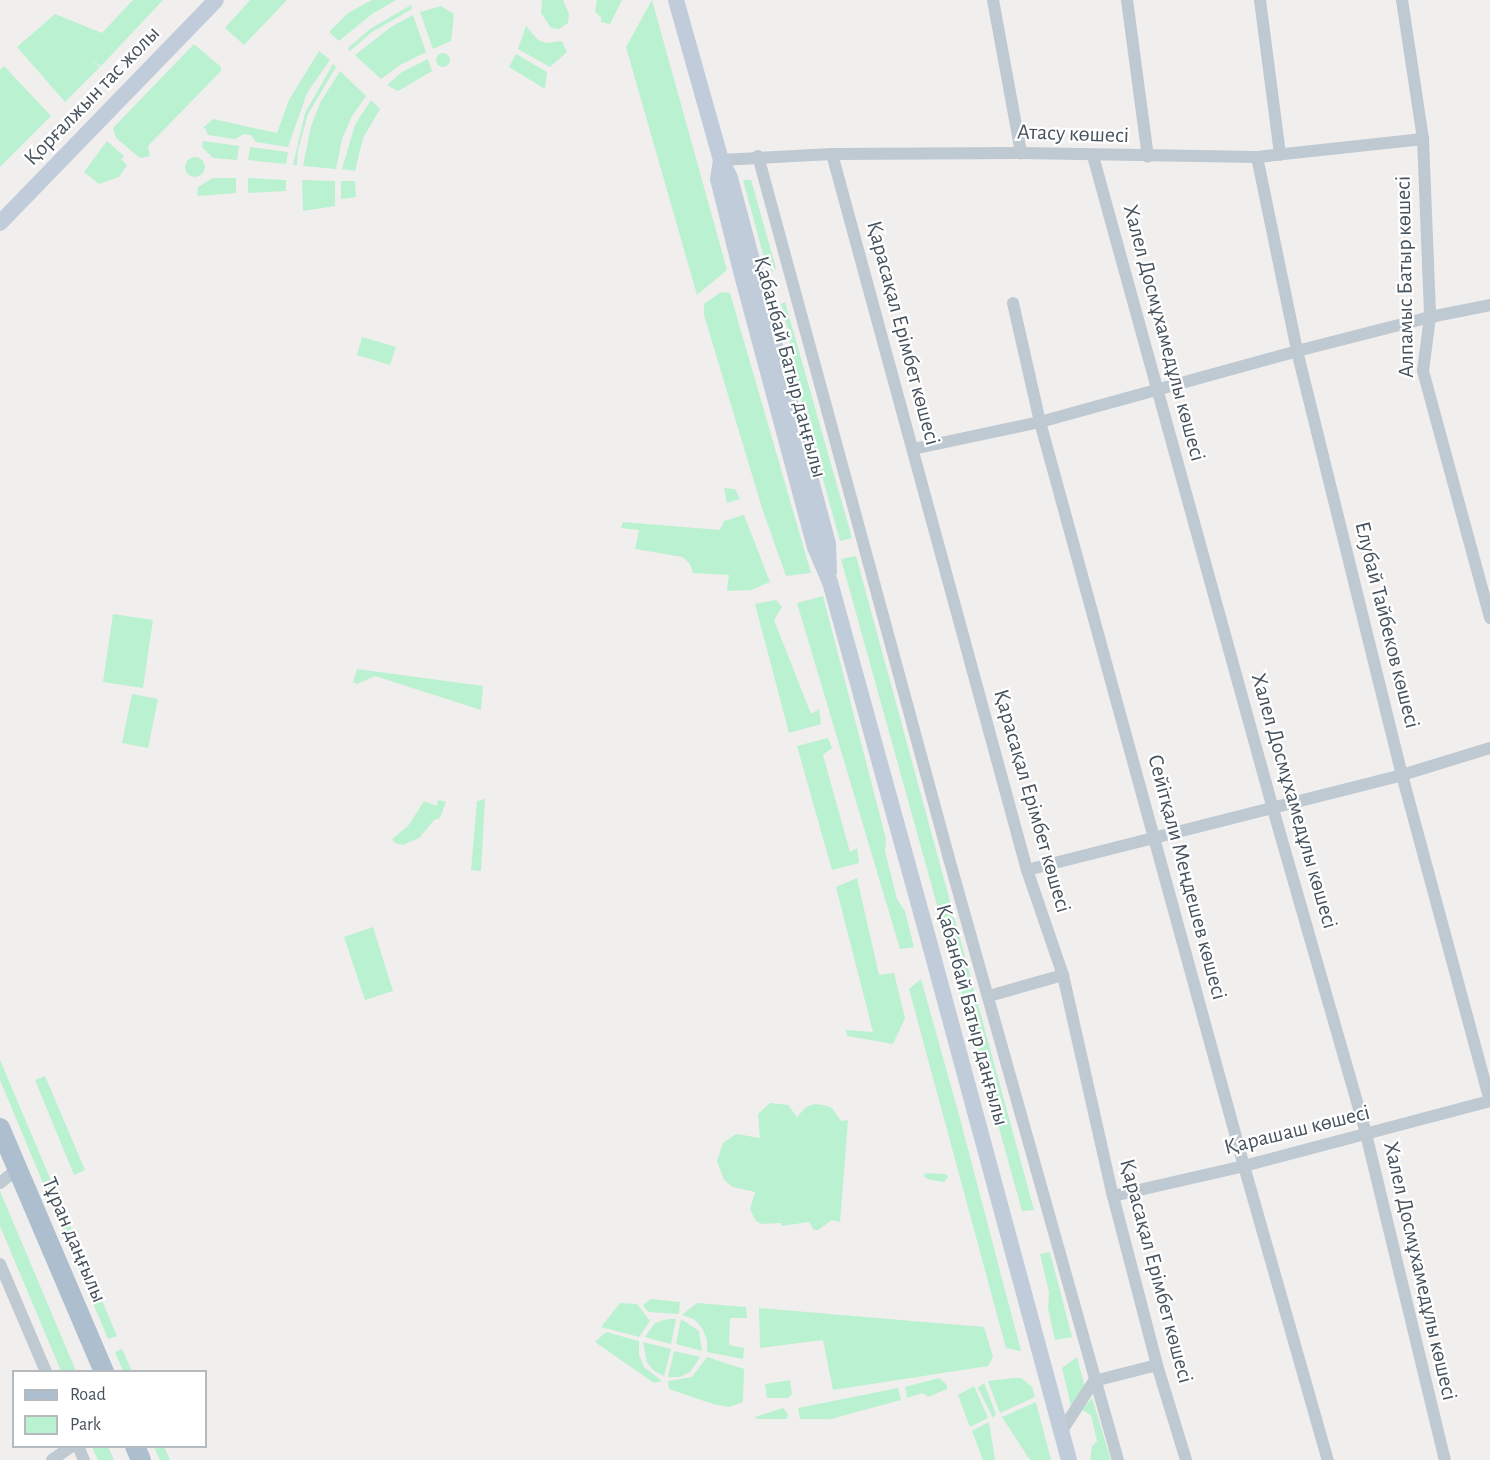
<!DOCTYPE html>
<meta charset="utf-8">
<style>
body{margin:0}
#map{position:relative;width:1490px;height:1460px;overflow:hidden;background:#f1eeee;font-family:"Alegreya Sans",sans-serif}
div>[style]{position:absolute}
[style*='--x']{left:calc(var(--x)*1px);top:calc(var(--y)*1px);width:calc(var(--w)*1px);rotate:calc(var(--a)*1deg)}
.green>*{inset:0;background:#baf1d0}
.round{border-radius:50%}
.street>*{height:12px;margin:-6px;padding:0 6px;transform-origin:6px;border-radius:6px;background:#bec9d1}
.secondary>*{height:16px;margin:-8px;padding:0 8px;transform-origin:8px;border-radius:8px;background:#c0ccd9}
.primary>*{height:20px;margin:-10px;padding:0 10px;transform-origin:10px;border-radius:10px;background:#adbecf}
span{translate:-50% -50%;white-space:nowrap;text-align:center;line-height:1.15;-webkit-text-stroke:4.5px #fff;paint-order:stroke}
.street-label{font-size:22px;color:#46525d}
.legend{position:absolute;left:12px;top:1370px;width:195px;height:78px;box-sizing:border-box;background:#fff;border:2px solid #b5babe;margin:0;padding:8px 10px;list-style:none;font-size:18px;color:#46525d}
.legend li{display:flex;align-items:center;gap:12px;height:30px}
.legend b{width:30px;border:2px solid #b5babe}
</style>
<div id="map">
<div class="green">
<div style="clip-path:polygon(133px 0,163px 0,101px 66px,92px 61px,100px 67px,65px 102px,17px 47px,55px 14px,102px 33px)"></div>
<div style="clip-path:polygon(250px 0,287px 0,244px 45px,225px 28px)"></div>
<div style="clip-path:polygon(372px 0,396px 0,372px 14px,339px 41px,329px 32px,348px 13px)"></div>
<div style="clip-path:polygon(542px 0,563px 0,569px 14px,568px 23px,559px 29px,551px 28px,541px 13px)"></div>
<div style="clip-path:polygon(597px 0,622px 0,610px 24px,601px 22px,601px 17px,595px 12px)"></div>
<div style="clip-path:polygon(652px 0,727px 270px,697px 295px,626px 47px)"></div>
<div style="clip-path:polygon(411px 5px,412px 9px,372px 32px,350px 51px,348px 48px,370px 29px)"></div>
<div style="clip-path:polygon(441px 6px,454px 14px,451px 41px,433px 49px,420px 12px)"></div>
<div style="clip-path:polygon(413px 15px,426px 52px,400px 65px,381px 79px,355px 55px,391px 27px)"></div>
<div style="clip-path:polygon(526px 26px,538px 40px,546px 43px,562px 41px,567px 52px,550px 67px,518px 49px)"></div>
<div style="clip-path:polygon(194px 44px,221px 67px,221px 71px,148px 146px,150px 156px,140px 158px,116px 138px,113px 128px)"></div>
<div style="clip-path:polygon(319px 51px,330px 60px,307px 93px,288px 147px,256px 142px,251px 135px,244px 134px,235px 139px,208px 135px,205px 128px,202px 129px,213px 119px,277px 133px,289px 100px)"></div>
<div class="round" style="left:436px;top:53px;width:14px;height:14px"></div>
<div style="clip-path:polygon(516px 54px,547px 72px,545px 89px,509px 67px)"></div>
<div style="clip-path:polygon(428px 59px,432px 71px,398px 91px,387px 85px,402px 72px)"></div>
<div style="clip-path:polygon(333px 64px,336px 67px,308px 114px,298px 150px,297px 165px,293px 165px,305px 113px)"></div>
<div style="clip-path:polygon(4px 66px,51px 116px,0 167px,0 70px)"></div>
<div style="clip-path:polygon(340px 71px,366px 96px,352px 116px,342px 139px,336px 169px,303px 166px,311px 126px,321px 101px)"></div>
<div style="clip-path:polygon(371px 100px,380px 109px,363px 138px,355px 171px,342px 169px,355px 125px)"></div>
<div style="clip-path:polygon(107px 141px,124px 156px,121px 159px,127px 165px,119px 177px,99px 184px,84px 172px)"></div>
<div style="clip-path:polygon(203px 141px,239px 146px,237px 160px,213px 158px,202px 147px)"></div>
<div style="clip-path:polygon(250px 147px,288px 152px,286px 164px,248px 160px)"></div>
<div class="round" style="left:185px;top:157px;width:20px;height:20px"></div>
<div style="clip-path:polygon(213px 178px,236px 178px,236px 193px,199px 196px,197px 194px,198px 187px)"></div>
<div style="clip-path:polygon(248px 178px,286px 180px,286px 191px,248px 193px)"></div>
<div style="clip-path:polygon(302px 180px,335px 181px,335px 206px,303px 211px)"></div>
<div style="clip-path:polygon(743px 180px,751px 180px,776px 268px,772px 272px,764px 258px)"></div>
<div style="clip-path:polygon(341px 181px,355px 181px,356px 197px,341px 199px)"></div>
<div style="clip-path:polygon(721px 292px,730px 293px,811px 573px,786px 576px,762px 508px,704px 315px,704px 304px)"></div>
<div style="clip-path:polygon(785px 302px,852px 538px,840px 541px,789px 356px,790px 338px,781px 304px)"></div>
<div style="clip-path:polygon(362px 337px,396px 347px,390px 365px,357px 355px)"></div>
<div style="clip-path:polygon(724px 488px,735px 489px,740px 499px,727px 503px)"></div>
<div style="clip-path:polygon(744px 515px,770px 582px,751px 590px,727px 591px,729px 575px,693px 573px,690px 564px,683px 557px,635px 549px,639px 530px,621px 528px,623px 522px,720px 530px,724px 521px)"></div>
<div style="clip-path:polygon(856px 556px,1034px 1210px,1022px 1211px,841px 559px)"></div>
<div style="clip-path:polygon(823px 596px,886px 839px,885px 851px,897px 899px,905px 911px,914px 947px,900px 949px,797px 603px)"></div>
<div style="clip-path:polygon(776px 600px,782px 607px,774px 620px,811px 714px,819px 709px,821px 724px,789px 733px,755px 604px)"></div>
<div style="clip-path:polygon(113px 614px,153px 620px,143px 688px,103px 682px)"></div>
<div style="clip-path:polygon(357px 669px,483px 686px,481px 710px,375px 676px,357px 684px,353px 682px)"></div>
<div style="clip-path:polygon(132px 694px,158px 699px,148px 748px,122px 743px)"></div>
<div style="clip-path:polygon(828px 738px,832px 748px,823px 755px,850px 852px,857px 848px,859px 863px,832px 870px,797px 746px)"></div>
<div style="clip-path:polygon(485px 799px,481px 871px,471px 870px,477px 801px)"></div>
<div style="clip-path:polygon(438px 800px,446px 802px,440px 818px,434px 820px,419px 838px,403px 845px,395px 843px,392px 839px,408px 826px,424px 801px,437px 806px)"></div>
<div style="clip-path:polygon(857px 878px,879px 975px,894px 973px,905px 1018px,893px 1044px,847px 1036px,846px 1030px,873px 1032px,836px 887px)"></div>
<div style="clip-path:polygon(373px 927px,393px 991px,365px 1000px,344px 937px)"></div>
<div style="clip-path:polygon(921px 979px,959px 1115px,1021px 1351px,1006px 1348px,909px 989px)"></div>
<div style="clip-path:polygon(0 1060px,117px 1336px,108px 1339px,0 1080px)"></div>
<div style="clip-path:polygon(45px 1076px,85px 1170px,74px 1175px,35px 1080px)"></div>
<div style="clip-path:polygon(770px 1103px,788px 1105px,797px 1117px,806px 1107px,814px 1104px,824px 1105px,832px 1108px,841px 1121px,848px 1120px,840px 1222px,832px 1220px,818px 1230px,814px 1230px,809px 1222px,782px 1226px,781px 1223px,762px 1224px,756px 1221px,750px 1209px,755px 1192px,733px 1187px,724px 1180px,717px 1161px,723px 1143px,736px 1134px,760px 1138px,758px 1114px)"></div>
<div style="clip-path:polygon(926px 1173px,946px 1174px,948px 1177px,944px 1182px,930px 1180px,923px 1176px)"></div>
<div style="clip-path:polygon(0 1191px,76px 1371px,61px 1371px,0 1226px)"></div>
<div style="clip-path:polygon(1050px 1252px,1072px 1337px,1055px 1340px,1048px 1308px,1049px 1292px,1040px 1254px)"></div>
<div style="clip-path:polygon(651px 1299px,680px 1302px,679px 1314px,648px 1312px,643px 1305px)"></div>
<div style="clip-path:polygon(620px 1303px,637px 1304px,650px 1321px,639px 1337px,601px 1327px)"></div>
<div style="clip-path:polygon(697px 1303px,746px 1307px,747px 1318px,730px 1318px,729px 1345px,744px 1348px,743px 1359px,707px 1352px,707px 1340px,702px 1328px,694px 1319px,682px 1315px)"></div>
<div style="clip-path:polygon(759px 1308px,984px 1327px,993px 1357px,988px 1366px,833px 1390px,823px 1340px,760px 1348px)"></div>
<div style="clip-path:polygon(668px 1319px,676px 1319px,671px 1344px,645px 1337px,655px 1323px)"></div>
<div style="clip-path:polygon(681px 1319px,699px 1331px,702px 1351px,676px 1344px)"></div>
<div style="clip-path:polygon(606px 1332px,639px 1341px,639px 1355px,644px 1367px,662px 1381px,654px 1383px,595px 1342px)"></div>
<div style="clip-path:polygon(643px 1342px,671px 1349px,664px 1376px,653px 1370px,647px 1362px)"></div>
<div style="clip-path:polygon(122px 1349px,132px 1371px,123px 1371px,115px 1352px)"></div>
<div style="clip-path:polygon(674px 1351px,700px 1357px,690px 1372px,680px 1377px,668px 1377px)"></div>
<div style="clip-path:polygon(707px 1357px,744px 1369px,743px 1402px,729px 1407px,713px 1404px,669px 1389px,668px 1381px,692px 1377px)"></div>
<div style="clip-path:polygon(1077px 1357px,1085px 1388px,1071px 1406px,1062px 1368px)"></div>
<div style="clip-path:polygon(939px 1378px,947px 1385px,947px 1389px,928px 1397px,923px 1393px,907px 1398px,905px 1387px)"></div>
<div style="clip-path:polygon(1014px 1378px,1021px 1378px,1032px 1387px,1035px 1397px,1000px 1413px,988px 1381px)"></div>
<div style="clip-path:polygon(790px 1380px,792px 1394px,788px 1398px,767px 1398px,765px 1384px)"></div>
<div style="clip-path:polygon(984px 1383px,996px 1414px,993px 1418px,978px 1388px)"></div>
<div style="clip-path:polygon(974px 1386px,988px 1418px,970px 1427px,958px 1395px)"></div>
<div style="clip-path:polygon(898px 1388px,901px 1400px,831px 1419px,800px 1419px,798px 1408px)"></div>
<div style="clip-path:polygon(1092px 1398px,1111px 1460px,1090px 1460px,1092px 1446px,1097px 1441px,1091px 1415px,1082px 1410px)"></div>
<div style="clip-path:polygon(1036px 1402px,1051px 1460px,1030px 1460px,1002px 1417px)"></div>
<div style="clip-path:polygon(783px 1408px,788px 1414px,787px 1419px,757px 1419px,755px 1417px)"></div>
<div style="clip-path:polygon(989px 1422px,995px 1460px,983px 1460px,972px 1431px)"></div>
<div style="clip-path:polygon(92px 1447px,108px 1447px,114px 1460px,98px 1460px)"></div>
<div style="clip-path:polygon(154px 1447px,164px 1447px,170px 1460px,160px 1460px)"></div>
</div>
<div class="street">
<div style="--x:993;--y:0;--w:156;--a:79.6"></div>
<div style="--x:1127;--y:0;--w:158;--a:82.4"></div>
<div style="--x:1260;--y:0;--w:156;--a:82.6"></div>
<div style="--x:1402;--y:0;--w:141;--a:81.4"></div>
<div style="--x:1423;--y:139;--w:178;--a:87.7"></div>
<div style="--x:1430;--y:317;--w:54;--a:97.4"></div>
<div style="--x:1423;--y:371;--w:256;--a:74.8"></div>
<div style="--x:832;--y:154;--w:742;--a:74.77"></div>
<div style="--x:1027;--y:870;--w:111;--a:71.1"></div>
<div style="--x:1063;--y:975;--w:227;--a:77.3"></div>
<div style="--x:1113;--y:1196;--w:175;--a:75.4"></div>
<div style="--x:1157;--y:1365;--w:99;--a:73"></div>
<div style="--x:758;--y:156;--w:724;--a:74.79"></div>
<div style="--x:948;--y:855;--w:628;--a:74.31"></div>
<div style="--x:1093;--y:156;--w:677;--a:74.59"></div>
<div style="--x:1273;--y:809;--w:338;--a:74"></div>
<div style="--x:1366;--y:1134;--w:335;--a:76.4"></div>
<div style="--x:1257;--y:157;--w:198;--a:78.3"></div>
<div style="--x:1297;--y:351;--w:437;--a:76.1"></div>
<div style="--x:1402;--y:775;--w:338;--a:74.9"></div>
<div style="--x:721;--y:160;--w:111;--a:-3.1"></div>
<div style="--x:832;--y:154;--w:189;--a:-0.3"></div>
<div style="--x:1021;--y:153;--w:236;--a:1"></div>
<div style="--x:1257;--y:157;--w:167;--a:-6.2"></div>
<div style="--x:1013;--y:303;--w:122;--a:77.2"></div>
<div style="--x:1040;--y:422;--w:771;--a:74.67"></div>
<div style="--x:1244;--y:1166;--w:306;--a:74.1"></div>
<div style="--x:913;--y:449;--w:130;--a:-12"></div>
<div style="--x:1040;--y:422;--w:267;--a:-15.4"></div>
<div style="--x:1297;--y:351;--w:137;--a:-14.3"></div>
<div style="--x:1430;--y:317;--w:61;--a:-11.3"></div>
<div style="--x:1027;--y:870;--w:387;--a:-14.2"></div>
<div style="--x:1402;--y:775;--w:92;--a:-17.1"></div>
<div style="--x:989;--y:996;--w:77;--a:-15.8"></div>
<div style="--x:0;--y:1183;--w:22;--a:-39"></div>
<div style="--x:1113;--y:1196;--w:134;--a:-12.9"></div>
<div style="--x:1244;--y:1166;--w:254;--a:-14.8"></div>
<div style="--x:0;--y:1264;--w:117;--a:66.9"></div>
<div style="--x:1061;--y:1432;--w:61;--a:-57.1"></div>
<div style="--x:1094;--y:1381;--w:65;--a:-14.3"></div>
<div style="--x:78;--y:1446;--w:15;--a:67"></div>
<div style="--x:52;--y:1460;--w:24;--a:-35"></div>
</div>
<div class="secondary">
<div style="--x:676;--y:0;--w:166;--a:74.3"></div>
<div style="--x:721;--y:160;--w:20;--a:63"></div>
<div style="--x:730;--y:178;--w:379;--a:75"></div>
<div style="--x:828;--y:544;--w:28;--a:88"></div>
<div style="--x:721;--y:160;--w:19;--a:99"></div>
<div style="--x:718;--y:179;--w:99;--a:76"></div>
<div style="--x:742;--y:275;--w:282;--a:75"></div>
<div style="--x:815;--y:547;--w:38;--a:67"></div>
<div style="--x:830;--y:582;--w:392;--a:74.6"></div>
<div style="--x:934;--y:960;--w:518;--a:74.89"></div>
<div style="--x:0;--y:223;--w:310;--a:-45.9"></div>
</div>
<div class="primary">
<div style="--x:0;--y:1128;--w:265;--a:66.9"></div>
<div style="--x:135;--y:1446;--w:15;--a:67"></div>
</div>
<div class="street-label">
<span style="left:92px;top:96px;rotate:-46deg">Қорғалжын тас жолы</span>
<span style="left:1073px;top:134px;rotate:2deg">Атасу көшесі</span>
<span style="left:1405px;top:277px;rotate:-91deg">Алпамыс Батыр көшесі</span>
<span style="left:903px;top:333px;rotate:75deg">Қарасақал Ерімбет көшесі</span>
<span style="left:1164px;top:333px;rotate:75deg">Халел Досмұхамедұлы көшесі</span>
<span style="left:790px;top:367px;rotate:75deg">Қабанбай Батыр даңғылы</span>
<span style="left:1387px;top:625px;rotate:76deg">Елубай Тайбеков көшесі</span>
<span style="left:1032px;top:801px;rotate:74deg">Қарасақал Ерімбет көшесі</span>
<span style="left:1294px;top:801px;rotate:74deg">Халел Досмұхамедұлы көшесі</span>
<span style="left:1187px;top:877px;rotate:75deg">Сейітқали Меңдешев көшесі</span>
<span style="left:972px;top:1015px;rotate:75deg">Қабанбай Батыр даңғылы</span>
<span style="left:1297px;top:1130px;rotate:-14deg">Қарашаш көшесі</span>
<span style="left:74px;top:1240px;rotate:67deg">Тұран даңғылы</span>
<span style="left:1156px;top:1271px;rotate:75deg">Қарасақал Ерімбет көшесі</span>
<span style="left:1420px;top:1271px;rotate:77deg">Халел Досмұхамедұлы көшесі</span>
</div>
<ul class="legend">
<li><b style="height:8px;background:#adbecf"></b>Road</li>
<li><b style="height:16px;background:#baf1d0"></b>Park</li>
</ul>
</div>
